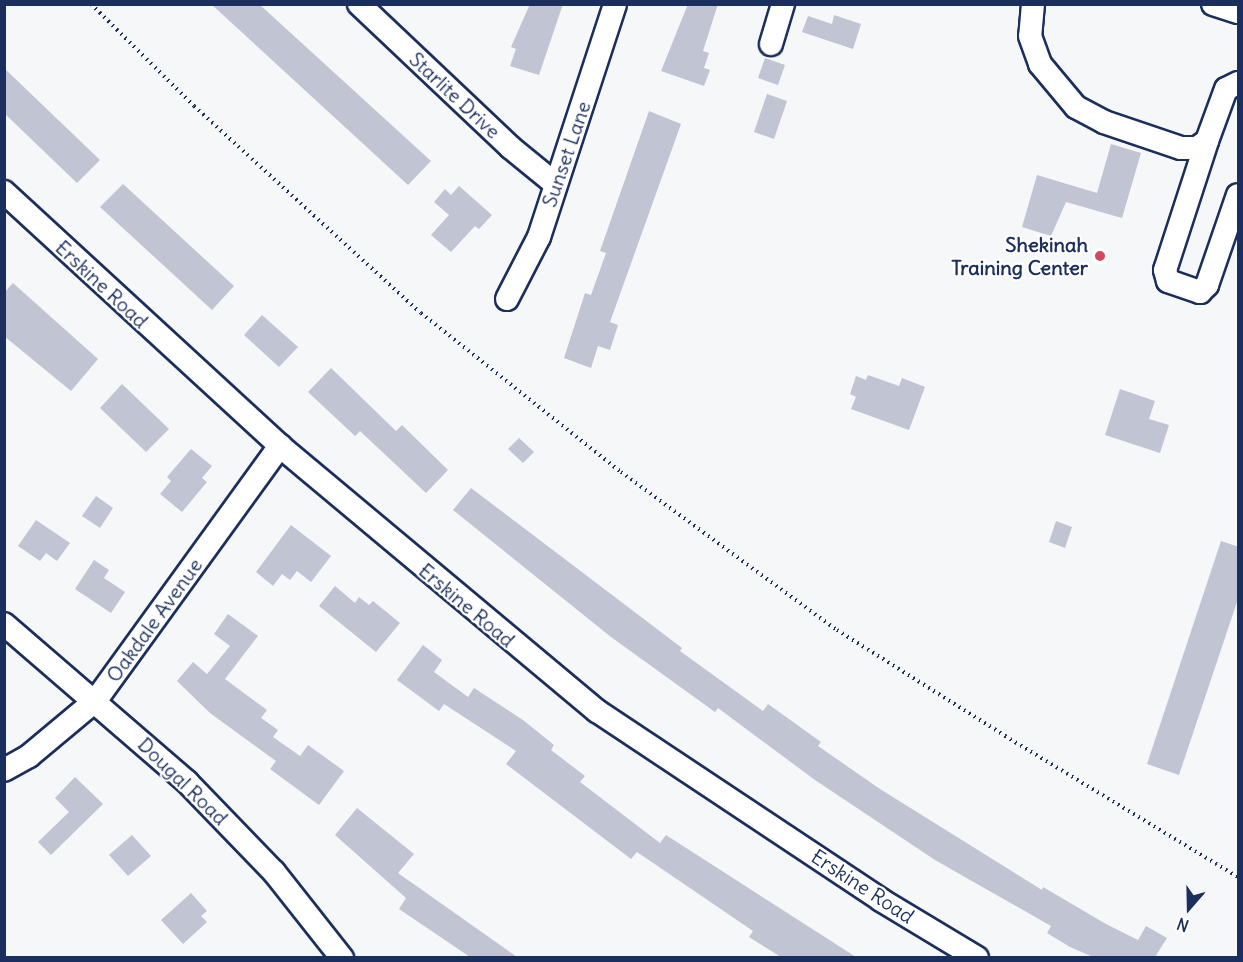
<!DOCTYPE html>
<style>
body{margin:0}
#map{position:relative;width:1243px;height:962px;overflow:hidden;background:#f6f7f9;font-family:Delius,sans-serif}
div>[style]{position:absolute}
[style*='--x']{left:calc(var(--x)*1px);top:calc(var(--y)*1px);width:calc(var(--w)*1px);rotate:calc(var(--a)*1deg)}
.building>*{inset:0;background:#c0c4d3}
.path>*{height:4px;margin-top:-2px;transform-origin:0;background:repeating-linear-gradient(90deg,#1b2f5e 0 1.5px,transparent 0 6px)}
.roads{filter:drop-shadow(2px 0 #1b2f5e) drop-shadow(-2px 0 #1b2f5e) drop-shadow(0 2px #1b2f5e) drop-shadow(0 -2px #1b2f5e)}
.minor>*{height:22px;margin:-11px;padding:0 11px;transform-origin:11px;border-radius:11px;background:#fff}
.dots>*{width:16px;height:16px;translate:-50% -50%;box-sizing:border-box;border:3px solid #fff;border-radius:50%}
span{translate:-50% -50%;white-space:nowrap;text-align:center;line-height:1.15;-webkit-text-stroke:4.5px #fff;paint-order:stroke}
.street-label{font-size:20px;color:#1b2f5e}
.poi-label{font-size:20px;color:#1b2f5e;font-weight:700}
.right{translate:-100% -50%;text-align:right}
.frame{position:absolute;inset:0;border:6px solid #1b2f5e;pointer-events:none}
.north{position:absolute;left:1159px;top:878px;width:60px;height:60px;-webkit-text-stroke:4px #fff;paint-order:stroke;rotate:200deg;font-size:16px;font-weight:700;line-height:24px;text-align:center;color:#1b2f5e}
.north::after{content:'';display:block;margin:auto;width:21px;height:27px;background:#1b2f5e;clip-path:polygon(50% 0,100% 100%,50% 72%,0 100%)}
</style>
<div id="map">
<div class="building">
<div style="clip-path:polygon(211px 4px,259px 4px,431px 161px,408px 185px)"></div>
<div style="clip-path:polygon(530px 4px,563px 4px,539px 75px,510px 66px,516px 49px,511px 47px)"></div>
<div style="clip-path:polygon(688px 4px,718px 4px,703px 51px,709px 53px,704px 68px,710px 70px,704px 86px,661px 71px)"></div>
<div style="clip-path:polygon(834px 15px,861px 24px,853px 49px,802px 32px,808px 16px,832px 24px)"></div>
<div style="clip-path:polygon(765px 58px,785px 65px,778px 85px,758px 78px)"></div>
<div style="clip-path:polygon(4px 68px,100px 160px,77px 183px,4px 113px)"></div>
<div style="clip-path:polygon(767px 94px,787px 101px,774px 139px,754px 132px)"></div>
<div style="clip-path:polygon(649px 111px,681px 124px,610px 322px,618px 325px,610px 350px,598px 346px,591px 368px,564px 358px,585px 293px,591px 295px,606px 253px,600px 251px)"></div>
<div style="clip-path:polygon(1111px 144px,1141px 153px,1122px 218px,1066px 202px,1051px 236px,1022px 227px,1037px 175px,1097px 193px)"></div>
<div style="clip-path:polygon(123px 184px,234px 286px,212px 310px,100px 207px)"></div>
<div style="clip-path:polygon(459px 186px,492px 215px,479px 229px,475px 226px,451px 252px,431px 235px,449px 215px,434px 202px,445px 189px,451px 195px)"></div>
<div style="clip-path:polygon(13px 283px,98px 359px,71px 391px,4px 336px,4px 293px)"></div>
<div style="clip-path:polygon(262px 315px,298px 347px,279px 367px,244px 335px)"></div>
<div style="clip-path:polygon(331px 368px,396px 431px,402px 425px,448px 470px,426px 493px,360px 431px,355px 436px,308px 392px)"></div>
<div style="clip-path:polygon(868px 375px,899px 386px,902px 378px,925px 387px,909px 430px,851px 409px,856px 397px,850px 394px,856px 376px,866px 380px)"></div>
<div style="clip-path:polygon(122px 384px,169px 429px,146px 452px,100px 408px)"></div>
<div style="clip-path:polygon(1120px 389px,1155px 401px,1149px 419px,1169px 425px,1160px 453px,1105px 435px)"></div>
<div style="clip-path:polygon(519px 438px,534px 452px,523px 463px,508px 449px)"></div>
<div style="clip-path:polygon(191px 449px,212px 466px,202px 478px,207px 482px,182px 512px,160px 494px,171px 481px,167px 477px)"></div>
<div style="clip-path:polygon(471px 488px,682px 648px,680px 651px,763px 711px,768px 704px,821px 742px,818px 746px,880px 789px,1042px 890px,1043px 887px,1106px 924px,1138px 940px,1146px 926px,1167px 938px,1155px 957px,1093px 957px,1070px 947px,1047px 933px,1051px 926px,935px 860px,815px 780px,718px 708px,715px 712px,611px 637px,453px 510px)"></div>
<div style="clip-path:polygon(96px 496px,113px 508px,100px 528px,82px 516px)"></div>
<div style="clip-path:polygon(36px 520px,70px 543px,57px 561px,46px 553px,40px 561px,18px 546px)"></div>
<div style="clip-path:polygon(1056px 521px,1072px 527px,1065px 548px,1049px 542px)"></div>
<div style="clip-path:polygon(291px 525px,331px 556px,311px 582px,297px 571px,290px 580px,282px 574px,273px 586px,256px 572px)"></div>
<div style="clip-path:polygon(1221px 541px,1239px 547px,1239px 596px,1179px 775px,1147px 764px)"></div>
<div style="clip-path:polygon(94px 560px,109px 570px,104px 578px,125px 592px,111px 613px,75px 589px)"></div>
<div style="clip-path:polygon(335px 586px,355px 603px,359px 597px,369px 605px,373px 601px,400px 623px,376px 652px,319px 606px)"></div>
<div style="clip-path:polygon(228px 614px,258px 636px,225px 679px,267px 710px,261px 718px,278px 730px,273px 737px,300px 756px,308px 745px,344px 771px,319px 805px,270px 769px,276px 761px,210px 713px,177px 681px,193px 662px,207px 674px,230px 646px,214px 634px)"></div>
<div style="clip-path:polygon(423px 645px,442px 660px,434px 672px,468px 697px,474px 688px,523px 720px,554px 745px,551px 750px,585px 776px,580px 782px,660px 843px,666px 835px,856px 957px,781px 957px,749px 937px,753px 931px,637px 852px,631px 859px,506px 764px,516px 751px,444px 704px,439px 711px,397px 680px)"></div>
<div style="clip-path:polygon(75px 777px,103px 804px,51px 855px,38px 842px,69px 812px,55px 798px)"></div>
<div style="clip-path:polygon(357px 808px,414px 854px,398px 873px,517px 957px,470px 957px,399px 909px,406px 898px,335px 835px)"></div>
<div style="clip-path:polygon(132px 835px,151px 856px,128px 876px,109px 855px)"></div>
<div style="clip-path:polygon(191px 893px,207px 911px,201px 916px,207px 922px,183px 944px,161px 920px)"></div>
</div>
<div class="path">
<div style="--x:91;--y:4;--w:145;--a:44.7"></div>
<div style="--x:194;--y:106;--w:307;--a:42.4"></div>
<div style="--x:421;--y:313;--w:256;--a:38.5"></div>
<div style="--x:621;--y:472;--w:268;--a:36.2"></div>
<div style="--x:837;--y:630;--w:199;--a:32.2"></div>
<div style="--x:1005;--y:736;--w:272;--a:31.2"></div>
</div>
<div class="roads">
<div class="minor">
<div style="--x:359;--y:4;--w:208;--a:43.4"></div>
<div style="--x:510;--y:147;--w:57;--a:39.3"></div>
<div style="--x:1033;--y:4;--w:32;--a:95"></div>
<div style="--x:1030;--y:36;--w:30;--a:70"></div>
<div style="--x:1040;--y:64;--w:56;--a:50.1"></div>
<div style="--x:1076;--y:107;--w:32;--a:28"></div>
<div style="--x:1104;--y:122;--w:81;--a:18.7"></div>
<div style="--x:1181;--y:148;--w:16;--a:0"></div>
<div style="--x:1197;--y:148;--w:12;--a:-35"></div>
<div style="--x:1213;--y:4;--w:26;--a:18"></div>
<div style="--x:771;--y:44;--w:42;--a:-73.3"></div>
<div style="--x:1238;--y:83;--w:13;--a:153"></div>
<div style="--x:1226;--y:89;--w:55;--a:110.1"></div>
<div style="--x:1207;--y:141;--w:136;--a:108"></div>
<div style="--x:1165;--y:270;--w:11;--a:75"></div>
<div style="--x:1168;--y:281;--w:34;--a:19"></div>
<div style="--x:1200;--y:292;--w:10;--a:-45"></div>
<div style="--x:1207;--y:285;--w:95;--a:-71"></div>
<div style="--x:4;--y:192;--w:375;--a:42.6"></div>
<div style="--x:280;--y:446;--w:413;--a:39.9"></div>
<div style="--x:597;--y:711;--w:341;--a:33.6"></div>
<div style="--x:881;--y:900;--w:112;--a:31.1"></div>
<div style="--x:507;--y:299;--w:70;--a:-62.7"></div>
<div style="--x:539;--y:237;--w:245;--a:-71.9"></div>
<div style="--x:4;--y:624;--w:242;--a:40.8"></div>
<div style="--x:187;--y:782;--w:125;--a:46"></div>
<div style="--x:274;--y:872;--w:110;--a:51.7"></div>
<div style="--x:4;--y:770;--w:29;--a:-29"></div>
<div style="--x:29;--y:756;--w:87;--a:-39.9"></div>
<div style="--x:96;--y:700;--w:314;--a:-54.1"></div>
</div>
</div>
<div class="dots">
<div style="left:1100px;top:256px;background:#d1495b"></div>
</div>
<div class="street-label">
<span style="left:455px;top:95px;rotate:43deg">Starlite Drive</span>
<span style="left:566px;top:154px;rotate:-71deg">Sunset Lane</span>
<span style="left:102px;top:284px;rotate:43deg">Erskine Road</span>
<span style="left:467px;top:605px;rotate:40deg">Erskine Road</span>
<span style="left:154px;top:620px;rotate:-54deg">Oakdale Avenue</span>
<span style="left:183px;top:781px;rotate:44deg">Dougal Road</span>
<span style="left:863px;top:886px;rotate:33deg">Erskine Road</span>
</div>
<div class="poi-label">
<span class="right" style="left:1088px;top:256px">Shekinah<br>Training Center</span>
</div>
<div class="frame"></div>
<div class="north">N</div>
</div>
